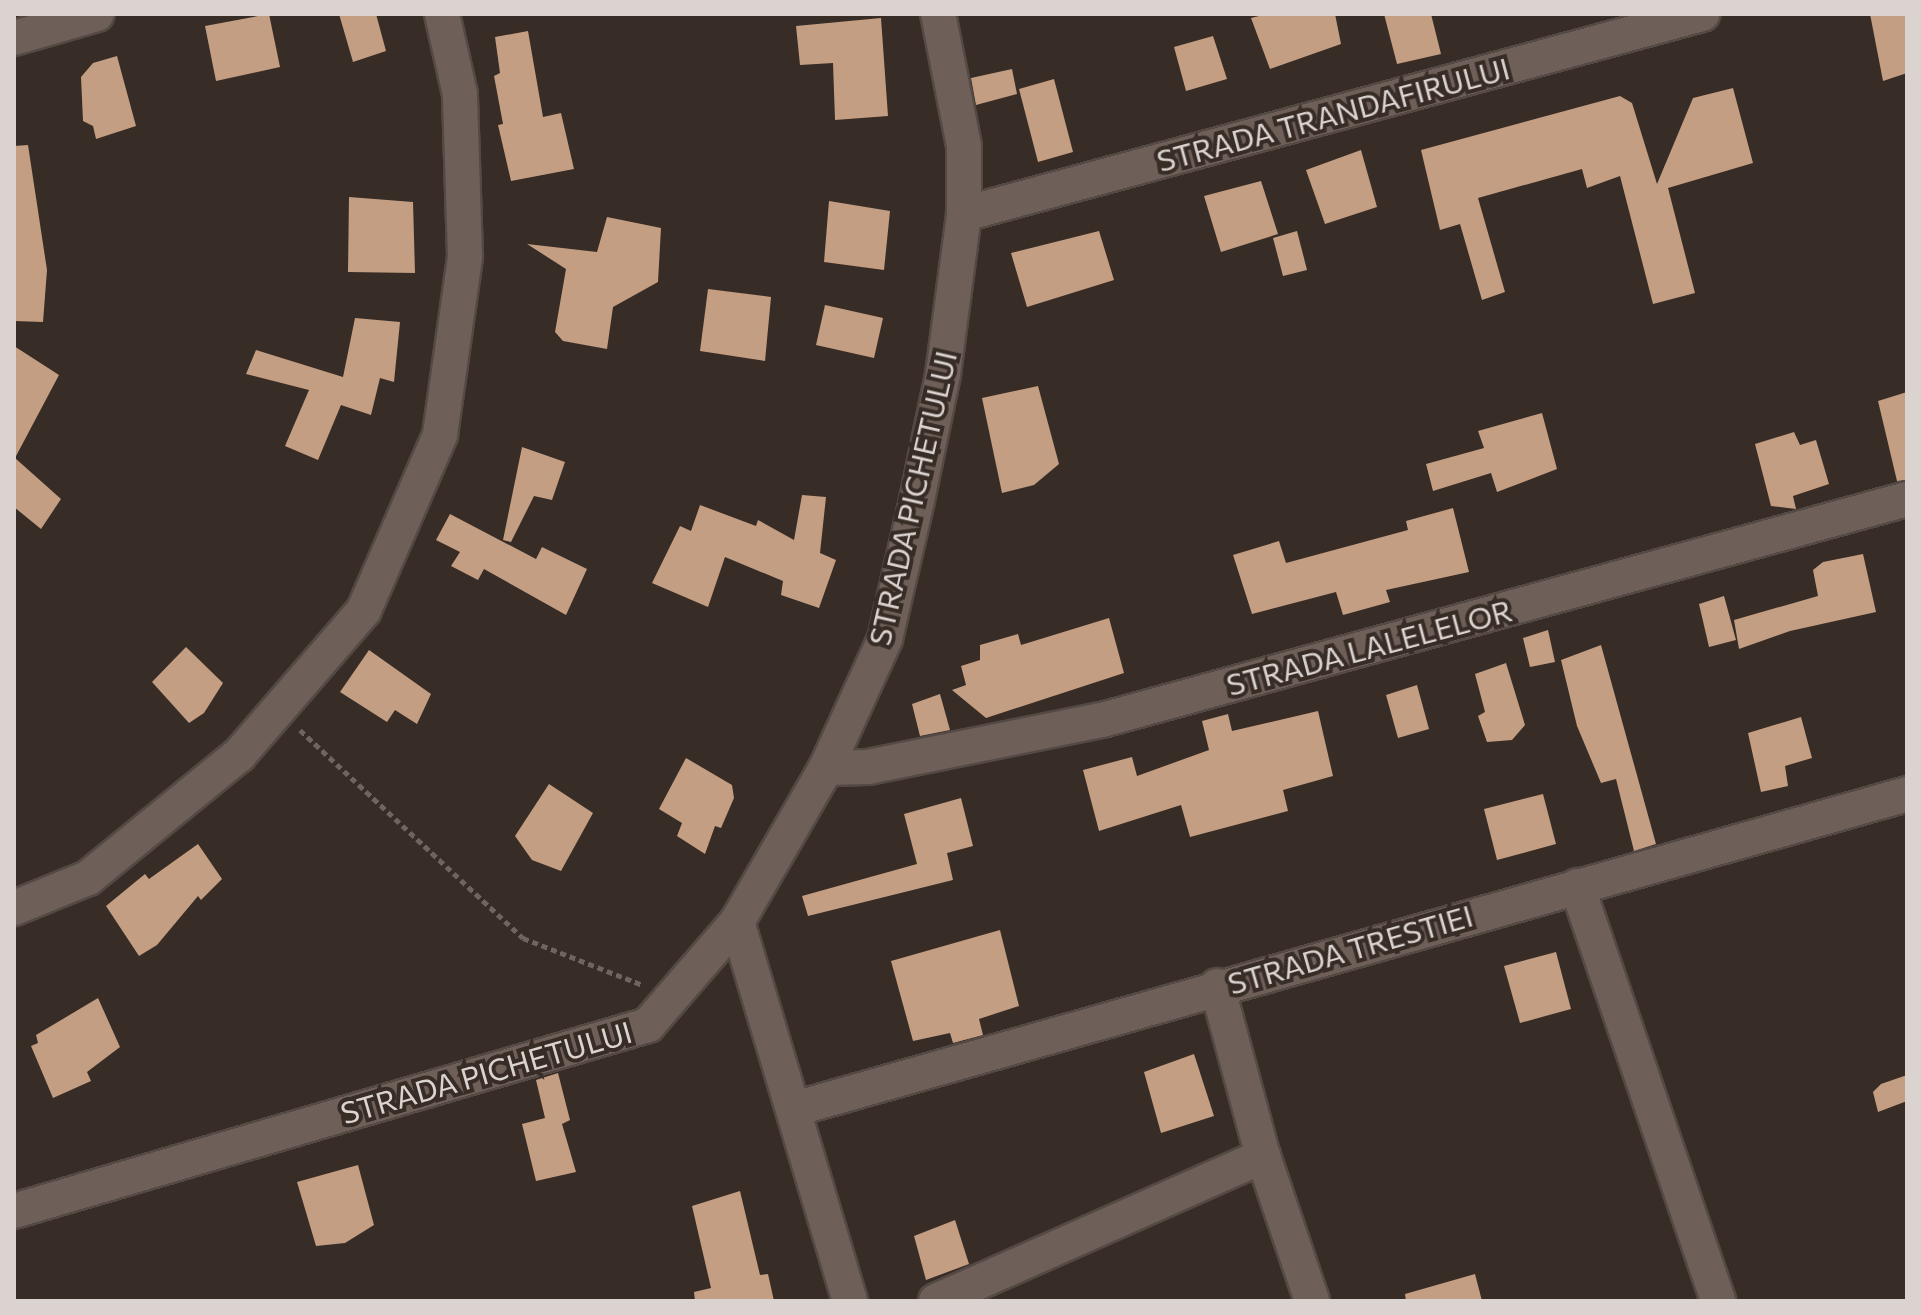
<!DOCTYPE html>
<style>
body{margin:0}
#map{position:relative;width:1921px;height:1315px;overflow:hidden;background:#382c26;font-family:Commissioner,sans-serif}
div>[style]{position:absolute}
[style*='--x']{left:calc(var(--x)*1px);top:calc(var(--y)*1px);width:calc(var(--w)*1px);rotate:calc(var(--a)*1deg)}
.building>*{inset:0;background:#c39e82}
.path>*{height:5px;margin-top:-2.5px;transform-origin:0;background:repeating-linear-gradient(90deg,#6f645f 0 6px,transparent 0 10px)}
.roads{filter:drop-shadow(2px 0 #544945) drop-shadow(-2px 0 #544945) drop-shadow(0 2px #544945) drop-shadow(0 -2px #544945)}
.street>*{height:34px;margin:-17px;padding:0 17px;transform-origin:17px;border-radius:17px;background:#6e6059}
span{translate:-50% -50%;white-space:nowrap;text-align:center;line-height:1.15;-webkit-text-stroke:8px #382c26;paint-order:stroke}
.street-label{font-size:30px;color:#dbd3d0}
.frame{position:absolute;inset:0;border:16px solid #dbd3d0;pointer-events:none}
</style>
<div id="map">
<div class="building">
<div style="clip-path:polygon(269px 14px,280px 67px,216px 81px,205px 26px)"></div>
<div style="clip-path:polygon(339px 14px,376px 14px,386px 51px,353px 62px)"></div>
<div style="clip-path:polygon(1267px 14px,1335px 14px,1341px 44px,1270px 69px,1251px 18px)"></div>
<div style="clip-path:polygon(1384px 14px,1431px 14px,1441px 54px,1397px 64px)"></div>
<div style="clip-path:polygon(1870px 14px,1907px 14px,1907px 73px,1883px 81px)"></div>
<div style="clip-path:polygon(881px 18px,888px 116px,835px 120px,833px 63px,800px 65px,796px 26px)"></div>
<div style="clip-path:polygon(528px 31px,543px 117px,561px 113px,574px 169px,511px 181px,498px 125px,503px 124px,494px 76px,500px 73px,495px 37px)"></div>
<div style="clip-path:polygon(1213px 36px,1227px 79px,1186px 91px,1174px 47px)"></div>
<div style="clip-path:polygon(117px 56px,136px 126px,96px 139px,93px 126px,83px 121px,81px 77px,93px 63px)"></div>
<div style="clip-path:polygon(1012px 69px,1017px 94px,976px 105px,971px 78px)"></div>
<div style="clip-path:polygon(1054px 79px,1073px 152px,1038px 162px,1019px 89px)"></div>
<div style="clip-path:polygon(1733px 88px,1753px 163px,1668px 188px,1695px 293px,1653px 304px,1620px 176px,1587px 188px,1582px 169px,1478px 198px,1505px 292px,1482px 300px,1460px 224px,1440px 230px,1421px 150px,1620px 96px,1632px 103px,1657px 184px,1693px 98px)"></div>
<div style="clip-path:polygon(28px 145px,47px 270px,43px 322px,14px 321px,14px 146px)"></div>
<div style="clip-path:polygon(1361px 150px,1377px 207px,1325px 224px,1306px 170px)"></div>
<div style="clip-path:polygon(1261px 181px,1278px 234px,1221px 252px,1204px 196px)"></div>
<div style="clip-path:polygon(349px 197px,413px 202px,415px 273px,348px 272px)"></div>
<div style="clip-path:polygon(829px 201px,890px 211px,884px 270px,824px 262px)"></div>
<div style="clip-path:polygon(607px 217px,661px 228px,658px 282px,613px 307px,607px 349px,563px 341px,555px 332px,566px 269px,527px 244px,597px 252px)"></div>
<div style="clip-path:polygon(1099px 231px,1114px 280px,1027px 307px,1011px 253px)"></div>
<div style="clip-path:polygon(1297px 231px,1307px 270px,1283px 276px,1273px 238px)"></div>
<div style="clip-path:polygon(708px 289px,771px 297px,765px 361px,700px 351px)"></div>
<div style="clip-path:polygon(825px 305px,883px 318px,874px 358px,816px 345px)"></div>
<div style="clip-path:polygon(355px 318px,400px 322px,394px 382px,380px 378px,371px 415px,341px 405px,318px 460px,285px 446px,309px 390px,246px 374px,256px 350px,343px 377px)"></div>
<div style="clip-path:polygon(14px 346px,59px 375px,15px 458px,61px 499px,41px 529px,14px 507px)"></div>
<div style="clip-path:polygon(1038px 386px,1059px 464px,1034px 485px,1002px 493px,982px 398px)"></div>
<div style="clip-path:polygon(1907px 392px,1907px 480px,1897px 481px,1878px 401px)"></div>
<div style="clip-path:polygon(1542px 413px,1557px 469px,1497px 492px,1491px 473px,1433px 491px,1426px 464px,1484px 448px,1478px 431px)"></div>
<div style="clip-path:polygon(1794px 432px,1800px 445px,1816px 440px,1829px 484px,1793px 496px,1796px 509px,1771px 506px,1755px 444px)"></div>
<div style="clip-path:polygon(522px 447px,565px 462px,552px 500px,534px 496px,511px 542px,503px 540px)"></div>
<div style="clip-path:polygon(802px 495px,826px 497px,820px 553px,836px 560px,819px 608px,781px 595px,783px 581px,725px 557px,708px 607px,652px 583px,680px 526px,691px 531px,700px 505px,756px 526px,758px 520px,794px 540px)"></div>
<div style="clip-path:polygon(1453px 508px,1469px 572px,1386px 590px,1390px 602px,1343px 615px,1336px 592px,1252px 614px,1233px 555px,1279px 541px,1286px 563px,1408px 530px,1406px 521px)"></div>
<div style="clip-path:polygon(450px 514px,536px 559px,542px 547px,587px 569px,566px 615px,484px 569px,478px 580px,451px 566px,460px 552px,436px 540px)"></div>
<div style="clip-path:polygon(1863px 554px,1876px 612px,1790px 631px,1739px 649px,1734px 620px,1818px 596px,1813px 570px,1823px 562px)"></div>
<div style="clip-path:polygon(1724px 596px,1736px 640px,1709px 647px,1699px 604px)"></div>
<div style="clip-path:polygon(1109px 618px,1124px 673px,986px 718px,952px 690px,966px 685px,961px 666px,980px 660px,980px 645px,1018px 634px,1021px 645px)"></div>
<div style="clip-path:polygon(1548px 630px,1555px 662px,1530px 667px,1523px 638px)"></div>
<div style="clip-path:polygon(1601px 645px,1656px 844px,1634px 851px,1616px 779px,1601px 783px,1577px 726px,1561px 660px)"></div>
<div style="clip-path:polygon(186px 647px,223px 683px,204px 713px,189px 723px,152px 682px)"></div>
<div style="clip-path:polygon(369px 650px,431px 694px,417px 724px,395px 710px,387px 722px,340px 692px)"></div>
<div style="clip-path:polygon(1506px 663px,1525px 725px,1512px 740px,1487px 742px,1478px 716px,1485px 712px,1475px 674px)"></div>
<div style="clip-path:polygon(1417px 685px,1429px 729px,1398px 738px,1386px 695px)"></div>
<div style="clip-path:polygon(940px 694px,950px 730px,920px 736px,912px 704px)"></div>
<div style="clip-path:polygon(1318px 711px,1333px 776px,1283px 790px,1288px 811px,1190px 837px,1181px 805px,1099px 831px,1083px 770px,1132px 757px,1137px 776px,1209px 750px,1202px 721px,1228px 714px,1232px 731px)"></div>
<div style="clip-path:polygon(1801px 717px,1812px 758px,1785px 766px,1788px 786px,1761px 792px,1748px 733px)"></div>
<div style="clip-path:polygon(686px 758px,732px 785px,734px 798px,721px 828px,715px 826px,705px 854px,677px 836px,682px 823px,659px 809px)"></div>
<div style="clip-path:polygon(549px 784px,593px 813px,561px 871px,532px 860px,515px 836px)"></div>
<div style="clip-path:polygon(1543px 794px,1556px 844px,1497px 860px,1484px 809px)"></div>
<div style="clip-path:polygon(961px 798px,973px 846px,947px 853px,953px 880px,808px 916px,802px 896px,917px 864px,904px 814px)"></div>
<div style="clip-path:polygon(198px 844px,222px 879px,201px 900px,198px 896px,157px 945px,139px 956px,106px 906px,145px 874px,149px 879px)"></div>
<div style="clip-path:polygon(1000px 930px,1019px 1006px,979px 1019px,983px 1035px,953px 1043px,950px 1033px,913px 1041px,891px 961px)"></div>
<div style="clip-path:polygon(1556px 952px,1571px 1009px,1520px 1023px,1504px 966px)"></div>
<div style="clip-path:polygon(98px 998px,120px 1047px,87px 1072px,91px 1081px,53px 1098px,31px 1046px,38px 1043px,36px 1035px)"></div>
<div style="clip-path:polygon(1194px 1054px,1214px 1116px,1161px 1133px,1144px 1072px)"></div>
<div style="clip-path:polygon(558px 1073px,570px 1120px,562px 1124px,576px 1172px,536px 1181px,522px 1124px,545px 1118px,536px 1080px)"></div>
<div style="clip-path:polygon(1907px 1075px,1907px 1101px,1878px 1112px,1873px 1092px,1881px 1084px)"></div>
<div style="clip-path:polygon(358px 1165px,374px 1225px,345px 1243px,316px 1246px,297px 1182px)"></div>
<div style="clip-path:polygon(740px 1191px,760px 1275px,768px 1274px,774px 1301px,695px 1301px,694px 1292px,711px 1288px,692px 1206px)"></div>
<div style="clip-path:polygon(955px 1220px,969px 1264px,926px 1280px,914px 1236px)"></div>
<div style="clip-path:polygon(1475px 1274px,1482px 1301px,1406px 1301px,1405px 1294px)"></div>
</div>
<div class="path">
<div style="--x:300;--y:730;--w:305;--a:43"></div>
<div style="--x:523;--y:938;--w:129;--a:21.4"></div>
</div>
<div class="roads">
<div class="street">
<div style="--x:14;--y:38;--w:86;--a:-16.1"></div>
<div style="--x:964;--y:214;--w:765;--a:-15.16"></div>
<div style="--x:826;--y:768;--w:42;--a:-1.4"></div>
<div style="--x:868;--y:767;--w:239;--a:-11.4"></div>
<div style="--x:1102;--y:720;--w:835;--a:-15.35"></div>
<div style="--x:1577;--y:886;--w:438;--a:71.2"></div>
<div style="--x:14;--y:908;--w:80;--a:-22.1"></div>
<div style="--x:88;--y:878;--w:195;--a:-39.2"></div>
<div style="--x:239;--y:755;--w:191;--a:-49.2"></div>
<div style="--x:364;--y:610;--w:191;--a:-66.5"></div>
<div style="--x:440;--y:435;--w:181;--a:-82"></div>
<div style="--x:465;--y:256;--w:162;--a:-91.8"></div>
<div style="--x:460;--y:94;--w:82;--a:-102.7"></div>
<div style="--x:737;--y:922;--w:395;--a:73.4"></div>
<div style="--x:1217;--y:986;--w:176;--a:74.9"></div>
<div style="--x:1263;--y:1156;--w:153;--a:71.3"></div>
<div style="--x:794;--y:1109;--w:1157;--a:-15.8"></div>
<div style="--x:14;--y:1211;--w:661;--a:-16.35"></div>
<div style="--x:648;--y:1025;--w:136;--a:-49.2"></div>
<div style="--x:737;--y:922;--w:178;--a:-60"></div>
<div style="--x:826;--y:768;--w:142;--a:-65.4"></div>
<div style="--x:885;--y:639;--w:143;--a:-77"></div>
<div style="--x:917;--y:500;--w:129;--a:-78.3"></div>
<div style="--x:943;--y:374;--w:161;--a:-82.5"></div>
<div style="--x:964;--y:214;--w:68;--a:-90"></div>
<div style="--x:964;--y:146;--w:135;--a:-101.1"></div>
<div style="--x:936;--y:1301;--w:358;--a:-23.9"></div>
</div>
</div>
<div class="street-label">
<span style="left:1333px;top:114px;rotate:-15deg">STRADA TRANDAFIRULUI</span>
<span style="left:912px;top:498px;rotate:-77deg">STRADA PICHETULUI</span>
<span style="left:1369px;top:647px;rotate:-15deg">STRADA LALELELOR</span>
<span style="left:1350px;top:949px;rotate:-16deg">STRADA TRESTIEI</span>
<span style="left:486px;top:1072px;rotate:-16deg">STRADA PICHETULUI</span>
</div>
<div class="frame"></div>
</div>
